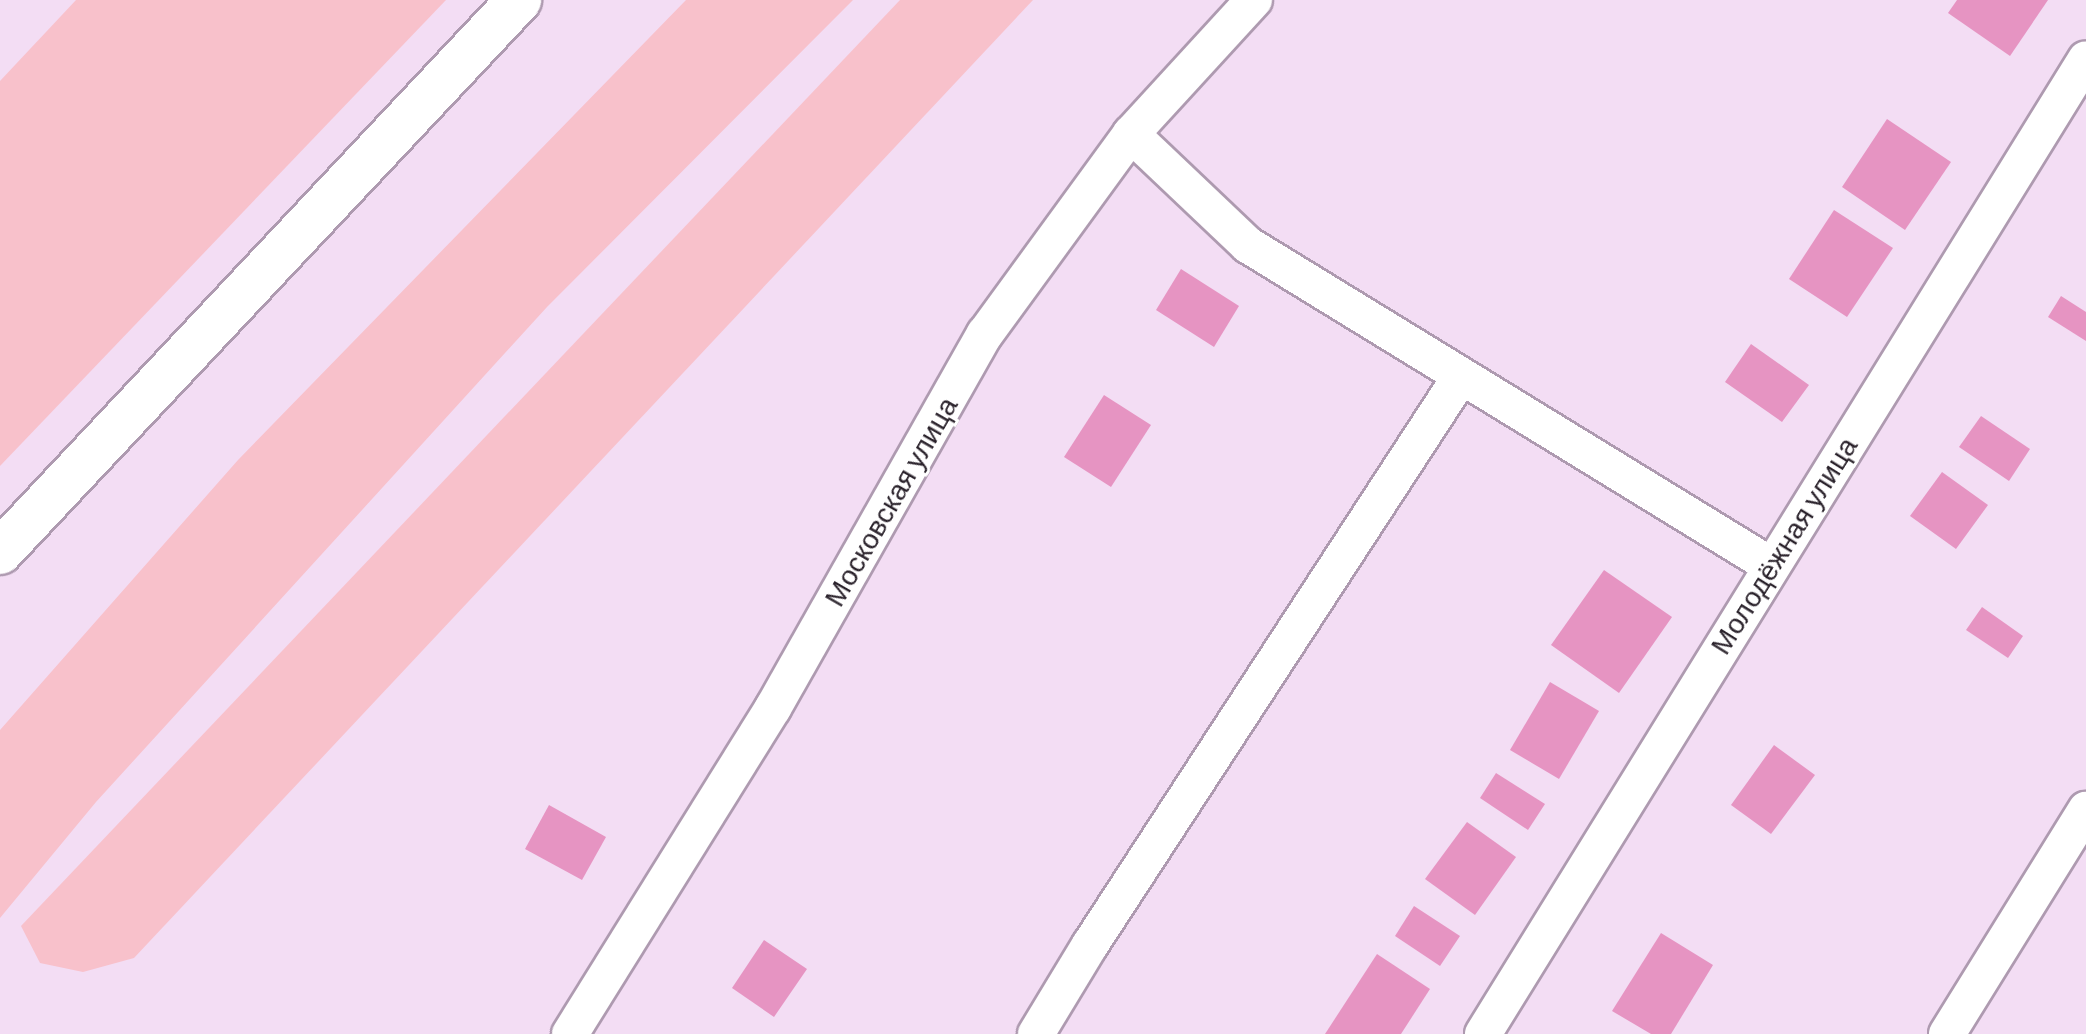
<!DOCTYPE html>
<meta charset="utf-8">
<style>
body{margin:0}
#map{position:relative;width:2086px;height:1034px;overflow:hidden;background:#f3ddf4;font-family:Barlow,sans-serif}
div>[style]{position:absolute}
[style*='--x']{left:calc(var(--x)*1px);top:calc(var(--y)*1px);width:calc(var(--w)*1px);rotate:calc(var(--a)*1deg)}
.green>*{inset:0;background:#f8c1cb}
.building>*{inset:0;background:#e694c2}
.roads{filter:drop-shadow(2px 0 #ae9ab0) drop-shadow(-2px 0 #ae9ab0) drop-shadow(0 2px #ae9ab0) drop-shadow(0 -2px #ae9ab0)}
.minor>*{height:36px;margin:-18px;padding:0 18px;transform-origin:18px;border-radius:18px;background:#fff}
.major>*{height:44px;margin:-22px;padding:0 22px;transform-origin:22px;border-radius:22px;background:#fff}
span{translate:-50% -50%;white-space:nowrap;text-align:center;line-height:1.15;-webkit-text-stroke:6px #fff;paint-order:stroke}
.street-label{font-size:28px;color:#2a222b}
</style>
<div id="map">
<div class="green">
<div style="clip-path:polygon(76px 0,446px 0,0 466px,0 81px)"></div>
<div style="clip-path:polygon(686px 0,853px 0,547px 307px,96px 802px,0 918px,0 730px,238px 460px)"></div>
<div style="clip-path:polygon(900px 0,1033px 0,134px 958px,83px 972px,40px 963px,21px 926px)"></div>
</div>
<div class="building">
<div style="clip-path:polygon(1957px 0,2048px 0,2010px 56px,1948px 13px)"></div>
<div style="clip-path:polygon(1887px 119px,1951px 162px,1905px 230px,1842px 187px)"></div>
<div style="clip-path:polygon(1834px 210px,1893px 248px,1847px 317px,1789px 279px)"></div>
<div style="clip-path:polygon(1181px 269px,1239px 306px,1214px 347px,1156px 310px)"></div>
<div style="clip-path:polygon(2061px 296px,2086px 312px,2086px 341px,2048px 317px)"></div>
<div style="clip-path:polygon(1751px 344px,1809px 385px,1782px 422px,1725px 382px)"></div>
<div style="clip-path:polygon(1104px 395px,1151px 425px,1111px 487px,1064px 457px)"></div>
<div style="clip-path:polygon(1981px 416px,2030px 449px,2009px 481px,1959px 447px)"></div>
<div style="clip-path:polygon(1942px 472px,1988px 505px,1956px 549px,1910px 516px)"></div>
<div style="clip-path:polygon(1604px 570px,1672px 617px,1619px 693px,1551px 645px)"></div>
<div style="clip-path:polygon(1982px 607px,2023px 636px,2008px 658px,1966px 630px)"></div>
<div style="clip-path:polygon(1550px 682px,1599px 711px,1559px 779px,1510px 750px)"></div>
<div style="clip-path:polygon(1774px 745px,1815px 775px,1771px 834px,1731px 805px)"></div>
<div style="clip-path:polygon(1496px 773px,1545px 804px,1528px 830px,1480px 798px)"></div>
<div style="clip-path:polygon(549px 805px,606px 837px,582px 880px,525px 849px)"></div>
<div style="clip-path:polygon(1467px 822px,1516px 857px,1475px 915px,1425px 879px)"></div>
<div style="clip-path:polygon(1414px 906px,1460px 936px,1440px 966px,1395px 936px)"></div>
<div style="clip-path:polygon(1661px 933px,1713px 965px,1671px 1034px,1651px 1034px,1612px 1011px)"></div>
<div style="clip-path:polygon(764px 940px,807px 969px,774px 1017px,732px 988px)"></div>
<div style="clip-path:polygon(1377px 954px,1430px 989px,1401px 1034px,1325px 1034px)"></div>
</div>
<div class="roads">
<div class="minor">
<div style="--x:1131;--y:134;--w:161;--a:43.5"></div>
<div style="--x:1248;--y:245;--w:612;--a:31.51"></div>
<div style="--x:570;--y:1034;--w:384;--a:-58.1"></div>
<div style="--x:773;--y:708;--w:430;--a:-60.5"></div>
<div style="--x:985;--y:334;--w:248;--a:-53.9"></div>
<div style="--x:1131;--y:134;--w:182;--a:-47.5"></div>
<div style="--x:1036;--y:1034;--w:104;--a:-58.8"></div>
<div style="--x:1090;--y:945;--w:679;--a:-56.89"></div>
<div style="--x:1483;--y:1034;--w:1146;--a:-58.26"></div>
<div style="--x:1947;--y:1034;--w:264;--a:-58.2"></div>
</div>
<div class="major">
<div style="--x:0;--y:552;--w:758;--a:-46.76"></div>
</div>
</div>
<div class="street-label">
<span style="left:890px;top:501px;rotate:-60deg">Московская улица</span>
<span style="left:1783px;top:545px;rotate:-58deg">Молодёжная улица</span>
</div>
</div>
